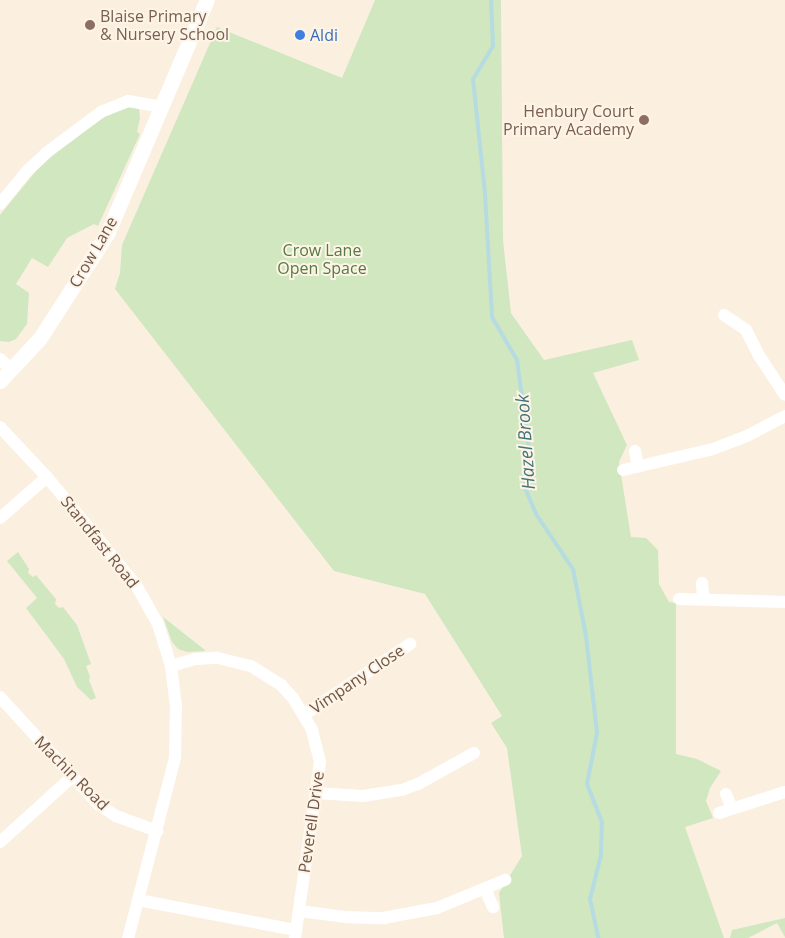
<!DOCTYPE html>
<style>
body{margin:0}
#map{position:relative;width:785px;height:938px;overflow:hidden;background:#fbf0e0;font-family:"Open Sans",sans-serif}
div>[style]{position:absolute}
[style*='--x']{left:calc(var(--x)*1px);top:calc(var(--y)*1px);width:calc(var(--w)*1px);rotate:calc(var(--a)*1deg)}
.green>*{inset:0;background:#d0e7c0}
.stream>*{height:4px;margin:-2px;padding:0 2px;transform-origin:2px;border-radius:2px;background:#b6dce2}
.minor>*{height:12px;margin:-6px;padding:0 6px;transform-origin:6px;border-radius:6px;background:#fff}
.tertiary>*{height:15px;margin:-7.5px;padding:0 7.5px;transform-origin:7.5px;border-radius:7.5px;background:#fff}
.dots>*{width:14px;height:14px;translate:-50% -50%;box-sizing:border-box;border:2px solid #fef4e6;border-radius:50%}
span{translate:-50% -50%;white-space:nowrap;text-align:center;line-height:1.15;-webkit-text-stroke:4px #fef4e6;paint-order:stroke}
.education-label{font-size:16px;color:#785e54}
.left{translate:0 -50%;text-align:left}
.right{translate:-100% -50%;text-align:right}
.shop-label{font-size:16px;color:#366cbe}
.park-label{font-size:16px;color:#557a44}
.street-label{font-size:16px;color:#705649}
.water-label{font-size:18px;color:#41737b;font-style:italic}
</style>
<div id="map">
<div class="green">
<div style="clip-path:polygon(375px 0,501px 0,503px 240px,511px 313px,544px 360px,632px 340px,639px 360px,593px 373px,627px 445px,619px 462px,631px 537px,646px 538px,658px 550px,659px 584px,669px 602px,676px 603px,676px 754px,697px 759px,721px 771px,710px 788px,706px 801px,713px 818px,685px 827px,724px 938px,504px 938px,499px 893px,522px 856px,507px 748px,491px 723px,502px 716px,425px 594px,334px 571px,115px 289px,120px 273px,122px 245px,217px 27px,342px 78px)"></div>
<div style="clip-path:polygon(129px 105px,139px 108px,140px 118px,137px 132px,140px 134px,98px 226px,94px 224px,67px 238px,48px 267px,32px 258px,16px 284px,29px 293px,27px 324px,16px 339px,9px 342px,0 341px,0 215px,40px 166px,76px 134px,112px 109px)"></div>
<div style="clip-path:polygon(18px 552px,29px 569px,28px 573px,33px 577px,36px 575px,56px 599px,55px 604px,59px 608px,63px 607px,77px 625px,91px 664px,86px 666px,90px 677px,89px 680px,96px 698px,91px 700px,77px 687px,64px 659px,26px 608px,37px 598px,7px 561px)"></div>
<div style="clip-path:polygon(163px 617px,205px 650px,205px 651px,187px 652px,178px 649px,172px 642px)"></div>
<div style="clip-path:polygon(785px 918px,785px 937px,777px 923px,748px 938px,730px 938px,732px 930px)"></div>
</div>
<div class="stream">
<div style="--x:491;--y:0;--w:46;--a:87.5"></div>
<div style="--x:493;--y:46;--w:39;--a:121"></div>
<div style="--x:473;--y:79;--w:116;--a:84"></div>
<div style="--x:485;--y:194;--w:123;--a:86.7"></div>
<div style="--x:492;--y:317;--w:50;--a:59.8"></div>
<div style="--x:517;--y:360;--w:90;--a:82.3"></div>
<div style="--x:529;--y:449;--w:39;--a:96"></div>
<div style="--x:525;--y:488;--w:28;--a:67"></div>
<div style="--x:536;--y:514;--w:66;--a:56.1"></div>
<div style="--x:573;--y:569;--w:68;--a:79"></div>
<div style="--x:586;--y:636;--w:98;--a:83.5"></div>
<div style="--x:597;--y:733;--w:52;--a:101.1"></div>
<div style="--x:587;--y:784;--w:41;--a:68.5"></div>
<div style="--x:602;--y:822;--w:33;--a:92"></div>
<div style="--x:601;--y:855;--w:45;--a:104"></div>
<div style="--x:590;--y:899;--w:40;--a:78"></div>
</div>
<div class="minor">
<div style="--x:0;--y:204;--w:43;--a:-50.7"></div>
<div style="--x:27;--y:171;--w:26;--a:-43"></div>
<div style="--x:46;--y:153;--w:69;--a:-36.7"></div>
<div style="--x:101;--y:112;--w:29;--a:-22"></div>
<div style="--x:128;--y:101;--w:34;--a:10"></div>
<div style="--x:724;--y:315;--w:27;--a:34"></div>
<div style="--x:746;--y:330;--w:30;--a:63"></div>
<div style="--x:760;--y:357;--w:45;--a:56.7"></div>
<div style="--x:0;--y:359;--w:16;--a:43"></div>
<div style="--x:0;--y:427;--w:69;--a:46.8"></div>
<div style="--x:47;--y:477;--w:140;--a:50.5"></div>
<div style="--x:136;--y:585;--w:45;--a:60.6"></div>
<div style="--x:158;--y:624;--w:44;--a:72.8"></div>
<div style="--x:171;--y:666;--w:38;--a:83"></div>
<div style="--x:176;--y:704;--w:54;--a:91.1"></div>
<div style="--x:175;--y:758;--w:186;--a:104.6"></div>
<div style="--x:635;--y:451;--w:16;--a:79"></div>
<div style="--x:623;--y:470;--w:92;--a:-13.1"></div>
<div style="--x:713;--y:449;--w:36;--a:-21"></div>
<div style="--x:747;--y:436;--w:43;--a:-27.8"></div>
<div style="--x:0;--y:518;--w:62;--a:-41.1"></div>
<div style="--x:702;--y:583;--w:16;--a:86"></div>
<div style="--x:679;--y:599;--w:106;--a:1.6"></div>
<div style="--x:171;--y:666;--w:26;--a:-16"></div>
<div style="--x:196;--y:659;--w:22;--a:-3"></div>
<div style="--x:218;--y:658;--w:34;--a:14"></div>
<div style="--x:251;--y:666;--w:36;--a:32"></div>
<div style="--x:281;--y:685;--w:18;--a:47"></div>
<div style="--x:293;--y:698;--w:37;--a:59"></div>
<div style="--x:312;--y:730;--w:33;--a:76"></div>
<div style="--x:320;--y:762;--w:178;--a:98.1"></div>
<div style="--x:0;--y:697;--w:145;--a:47.5"></div>
<div style="--x:98;--y:804;--w:22;--a:34"></div>
<div style="--x:116;--y:816;--w:44;--a:20.1"></div>
<div style="--x:304;--y:715;--w:128;--a:-33.8"></div>
<div style="--x:316;--y:793;--w:47;--a:3.7"></div>
<div style="--x:363;--y:796;--w:39;--a:-9"></div>
<div style="--x:402;--y:790;--w:17;--a:-21"></div>
<div style="--x:418;--y:784;--w:64;--a:-29"></div>
<div style="--x:726;--y:794;--w:15;--a:67"></div>
<div style="--x:719;--y:813;--w:69;--a:-17.7"></div>
<div style="--x:0;--y:842;--w:97;--a:-42.1"></div>
<div style="--x:485;--y:889;--w:20;--a:66"></div>
<div style="--x:138;--y:900;--w:161;--a:10.8"></div>
<div style="--x:299;--y:911;--w:46;--a:7.4"></div>
<div style="--x:345;--y:917;--w:38;--a:2"></div>
<div style="--x:383;--y:918;--w:55;--a:-10.5"></div>
<div style="--x:437;--y:908;--w:74;--a:-22.4"></div>
</div>
<div class="tertiary">
<div style="--x:0;--y:381;--w:59;--a:-47.1"></div>
<div style="--x:40;--y:338;--w:124;--a:-57.2"></div>
<div style="--x:107;--y:234;--w:254;--a:-66.9"></div>
</div>
<div class="dots">
<div style="left:90px;top:25px;background:#8d6e63"></div>
<div style="left:300px;top:35px;background:#3f7fe0"></div>
<div style="left:644px;top:120px;background:#8d6e63"></div>
</div>
<div class="education-label">
<span class="left" style="left:100px;top:25px">Blaise Primary<br>&amp; Nursery School</span>
<span class="right" style="left:634px;top:120px">Henbury Court<br>Primary Academy</span>
</div>
<div class="shop-label">
<span class="left" style="left:310px;top:35px">Aldi</span>
</div>
<div class="park-label">
<span style="left:322px;top:259px">Crow Lane<br>Open Space</span>
</div>
<div class="street-label">
<span style="left:93px;top:252px;rotate:-60deg">Crow Lane</span>
<span style="left:100px;top:542px;rotate:51deg">Standfast Road</span>
<span style="left:357px;top:679px;rotate:-34deg">Vimpany Close</span>
<span style="left:72px;top:773px;rotate:45deg">Machin Road</span>
<span style="left:311px;top:822px;rotate:-82deg">Peverell Drive</span>
</div>
<div class="water-label">
<span style="left:525px;top:442px;rotate:-94deg">Hazel Brook</span>
</div>
</div>
